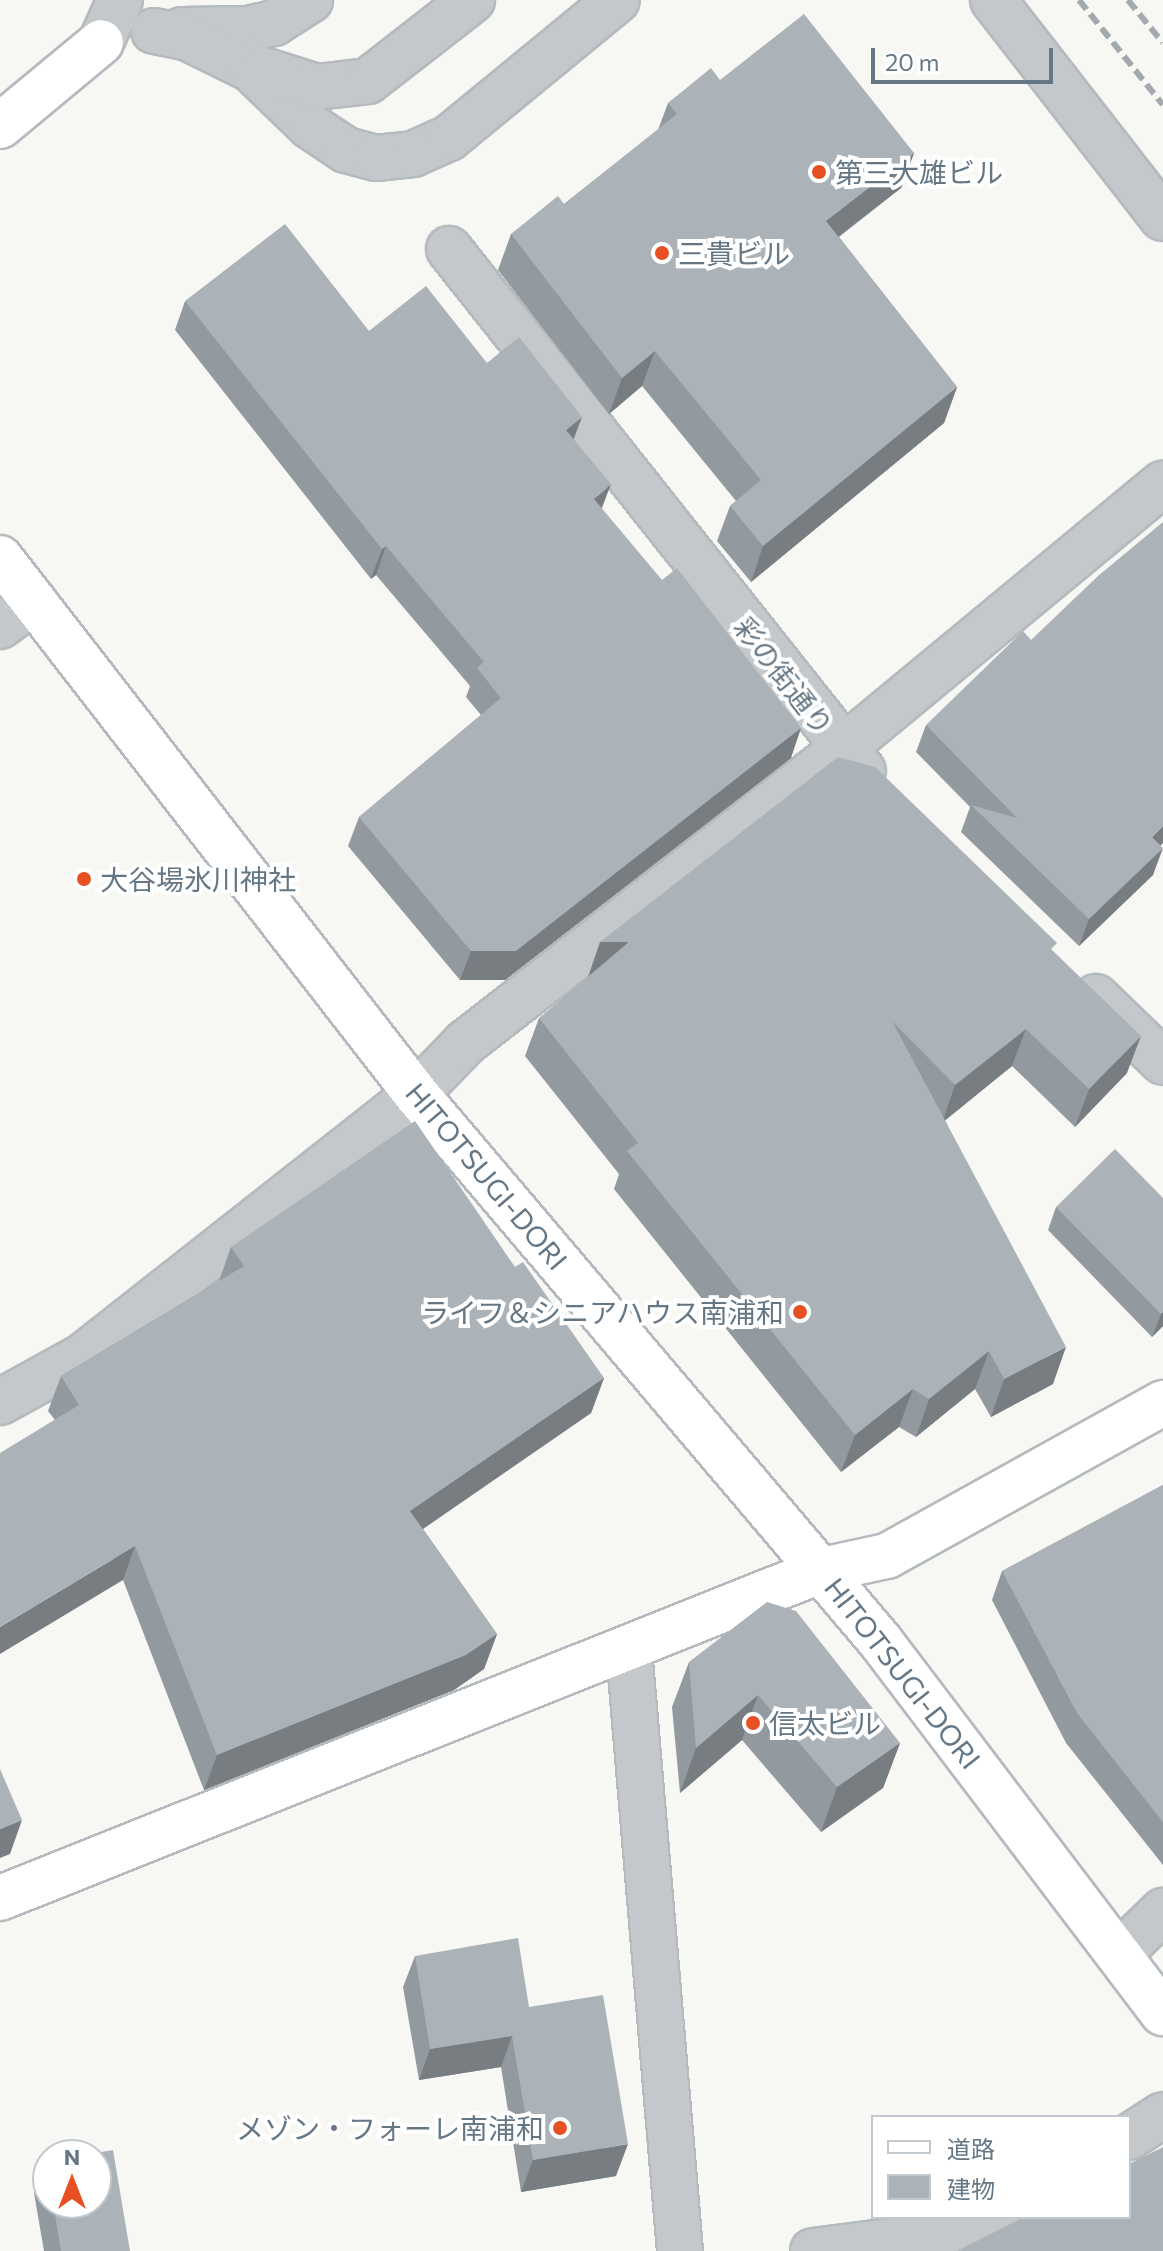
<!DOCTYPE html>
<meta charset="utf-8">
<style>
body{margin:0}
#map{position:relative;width:1163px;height:2251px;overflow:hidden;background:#f7f7f3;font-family:Commissioner,"Noto Sans JP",sans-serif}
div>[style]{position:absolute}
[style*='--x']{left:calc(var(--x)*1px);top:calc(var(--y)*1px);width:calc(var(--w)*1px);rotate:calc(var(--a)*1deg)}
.roads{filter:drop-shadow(2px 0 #b4babe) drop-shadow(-2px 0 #b4babe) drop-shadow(0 2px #b4babe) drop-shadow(0 -2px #b4babe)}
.street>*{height:44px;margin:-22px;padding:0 22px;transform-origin:22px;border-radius:22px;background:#c4c8cb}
.secondary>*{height:44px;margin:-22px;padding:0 22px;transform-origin:22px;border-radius:22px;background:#fff}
.rail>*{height:6px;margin-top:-3px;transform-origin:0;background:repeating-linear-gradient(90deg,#a2a9af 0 12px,transparent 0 18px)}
.wall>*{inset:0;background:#939a9f}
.shaded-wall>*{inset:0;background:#787d82}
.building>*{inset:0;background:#abb3b9}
.dots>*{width:22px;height:22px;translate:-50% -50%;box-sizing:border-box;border:4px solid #fff;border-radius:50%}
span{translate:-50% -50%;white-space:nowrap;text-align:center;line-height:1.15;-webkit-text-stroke:8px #fff;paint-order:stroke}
.poi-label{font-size:28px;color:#657785}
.left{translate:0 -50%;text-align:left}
.right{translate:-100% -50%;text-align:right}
.street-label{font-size:28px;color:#657785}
.legend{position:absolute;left:871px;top:2115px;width:260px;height:104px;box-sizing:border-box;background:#fff;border:2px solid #c1c9ce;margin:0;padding:10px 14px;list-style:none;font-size:24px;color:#657785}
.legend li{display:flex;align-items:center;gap:16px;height:40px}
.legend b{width:40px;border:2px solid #c1c9ce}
.north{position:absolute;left:32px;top:2139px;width:80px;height:80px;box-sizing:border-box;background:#fff;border:2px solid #c1c9ce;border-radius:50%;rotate:0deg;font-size:22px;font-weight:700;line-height:32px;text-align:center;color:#657785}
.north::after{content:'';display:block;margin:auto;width:28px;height:36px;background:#e75023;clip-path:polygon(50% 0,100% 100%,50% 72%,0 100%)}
.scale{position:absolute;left:871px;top:48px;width:182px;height:36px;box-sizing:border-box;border:4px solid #657785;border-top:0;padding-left:10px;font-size:24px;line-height:28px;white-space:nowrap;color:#657785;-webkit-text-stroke:6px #fff;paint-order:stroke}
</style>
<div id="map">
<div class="roads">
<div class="street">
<div style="--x:993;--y:0;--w:276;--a:52.1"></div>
<div style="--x:182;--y:30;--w:66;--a:-0.9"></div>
<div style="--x:248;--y:29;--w:27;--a:-13"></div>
<div style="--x:274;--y:23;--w:43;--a:-32.6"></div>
<div style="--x:154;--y:31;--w:33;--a:11"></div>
<div style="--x:186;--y:37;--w:72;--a:26.2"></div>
<div style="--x:251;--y:69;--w:82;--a:44"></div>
<div style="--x:310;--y:126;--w:43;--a:33.7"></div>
<div style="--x:346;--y:150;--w:31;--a:15"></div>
<div style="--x:376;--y:158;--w:37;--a:-6"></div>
<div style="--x:413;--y:154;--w:39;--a:-24"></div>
<div style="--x:449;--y:138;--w:217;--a:-39.4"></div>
<div style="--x:101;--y:42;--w:46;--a:-65.7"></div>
<div style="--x:260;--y:69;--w:60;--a:17.5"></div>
<div style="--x:317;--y:87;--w:51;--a:-6.7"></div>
<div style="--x:368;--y:81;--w:132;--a:-37.9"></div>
<div style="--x:449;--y:249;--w:666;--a:51.58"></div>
<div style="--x:0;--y:626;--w:42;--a:-36.3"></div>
<div style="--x:1096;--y:997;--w:93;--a:44.1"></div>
<div style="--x:0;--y:1402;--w:94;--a:-28.8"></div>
<div style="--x:82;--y:1357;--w:425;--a:-38.2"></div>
<div style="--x:416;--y:1094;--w:71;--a:-46.1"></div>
<div style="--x:465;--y:1043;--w:477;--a:-37.9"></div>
<div style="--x:841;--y:750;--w:418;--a:-39.6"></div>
<div style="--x:629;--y:1650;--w:603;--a:85.15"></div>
<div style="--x:1119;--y:1954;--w:62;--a:-44.3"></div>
<div style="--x:1129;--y:2137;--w:40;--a:-32.9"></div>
<div style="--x:813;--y:2251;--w:177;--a:-7.4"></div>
<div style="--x:989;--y:2228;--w:21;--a:-31"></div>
</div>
<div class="secondary">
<div style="--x:0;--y:126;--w:131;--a:-39.7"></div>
<div style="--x:0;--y:558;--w:678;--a:52.18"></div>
<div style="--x:416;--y:1094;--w:719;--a:49.68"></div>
<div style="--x:881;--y:1642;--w:466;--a:52.8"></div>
<div style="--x:0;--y:1898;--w:885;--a:-21.75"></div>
<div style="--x:822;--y:1570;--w:66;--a:-12.2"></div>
<div style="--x:887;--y:1556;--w:316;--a:-29"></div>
</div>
</div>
<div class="rail">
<div style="--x:1079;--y:0;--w:134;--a:51.3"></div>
<div style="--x:1128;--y:0;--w:55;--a:50.9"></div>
</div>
<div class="wall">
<div style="clip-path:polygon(720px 80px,914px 153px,901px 188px,839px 237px,957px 387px,944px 423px,751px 582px,717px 541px,730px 506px,736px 501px,642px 386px,609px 414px,498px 270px,511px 234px,564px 204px,658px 130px,668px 103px)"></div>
<div style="clip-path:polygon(185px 301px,369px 331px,487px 363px,574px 439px,602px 509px,791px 758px,505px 980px,460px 980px,348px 846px,359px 817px,481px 715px,466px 697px,470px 686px,376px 575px,371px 579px,175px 330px)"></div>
<div style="clip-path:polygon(926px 725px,1160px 845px,1153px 875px,1079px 946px,961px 832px,970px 807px,916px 752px)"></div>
<div style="clip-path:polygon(1054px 952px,1127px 1073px,1075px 1127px,1012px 1066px,945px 1120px,1053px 1384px,991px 1417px,975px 1389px,916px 1437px,899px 1427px,841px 1472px,614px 1189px,619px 1174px,525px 1056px,539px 1018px)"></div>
<div style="clip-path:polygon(1163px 1198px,1163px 1326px,1152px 1337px,1048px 1230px,1056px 1207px)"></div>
<div style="clip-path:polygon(231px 1247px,515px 1267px,604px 1378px,591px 1413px,423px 1529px,497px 1634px,484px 1669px,454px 1690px,204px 1790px,123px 1580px,55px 1420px,48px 1411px,61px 1376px,219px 1281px)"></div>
<div style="clip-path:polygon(1163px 1485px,1163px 1865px,1066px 1743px,992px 1600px,1002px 1571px)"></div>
<div style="clip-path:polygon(689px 1662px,900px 1743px,883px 1788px,821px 1832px,742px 1740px,680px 1793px,672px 1707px)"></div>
<div style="clip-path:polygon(415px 1956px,529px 2007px,616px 2176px,521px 2192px,501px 2067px,419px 2080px,403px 1987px)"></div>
<div style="clip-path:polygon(46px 2161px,48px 2161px,48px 2203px,96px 2203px,130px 2251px,44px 2251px,34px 2193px)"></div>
</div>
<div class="shaded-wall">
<div style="clip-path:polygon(914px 153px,901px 188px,813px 256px,826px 221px)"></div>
<div style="clip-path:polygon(655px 351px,642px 386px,609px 414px,622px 378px)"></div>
<div style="clip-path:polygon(957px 387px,944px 423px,751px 582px,763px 546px)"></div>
<div style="clip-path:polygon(582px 417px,571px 446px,566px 430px)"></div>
<div style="clip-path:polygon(611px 484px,600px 513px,594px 499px)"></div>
<div style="clip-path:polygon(386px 546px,376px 575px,371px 579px,382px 549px)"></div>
<div style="clip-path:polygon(801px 728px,791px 758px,505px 980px,460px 980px,471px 951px)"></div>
<div style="clip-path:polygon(1163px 826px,1163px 843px,1143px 864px,1152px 837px)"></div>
<div style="clip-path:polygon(1163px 848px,1153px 875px,1079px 946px,1089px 919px)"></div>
<div style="clip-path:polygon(600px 942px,629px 942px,587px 980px)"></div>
<div style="clip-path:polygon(1026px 1029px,1012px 1066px,942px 1123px,955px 1085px)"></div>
<div style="clip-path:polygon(1141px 1036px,1127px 1073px,1075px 1127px,1089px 1089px)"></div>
<div style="clip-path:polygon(1163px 1312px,1163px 1326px,1152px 1337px,1161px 1314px)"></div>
<div style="clip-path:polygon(1066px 1347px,1053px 1384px,991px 1417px,1004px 1379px)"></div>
<div style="clip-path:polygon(989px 1351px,975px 1389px,916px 1437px,929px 1399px)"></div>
<div style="clip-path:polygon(604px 1378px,591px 1413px,398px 1546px,410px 1511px)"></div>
<div style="clip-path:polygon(913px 1389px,899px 1427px,841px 1472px,855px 1435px)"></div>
<div style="clip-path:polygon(135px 1546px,123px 1580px,0 1654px,0 1627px)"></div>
<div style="clip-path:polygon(497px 1634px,484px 1669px,454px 1690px,204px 1790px,217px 1755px)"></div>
<div style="clip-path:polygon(758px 1695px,742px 1740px,680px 1793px,696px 1748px)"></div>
<div style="clip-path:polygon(900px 1743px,883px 1788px,821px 1832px,837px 1787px)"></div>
<div style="clip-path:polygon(22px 1820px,10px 1854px,0 1858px,0 1829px)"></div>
<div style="clip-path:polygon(512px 2036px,501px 2067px,419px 2080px,430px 2049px)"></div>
<div style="clip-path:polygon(628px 2144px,616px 2176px,521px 2192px,533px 2160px)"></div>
</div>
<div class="building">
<div style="clip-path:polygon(804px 14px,914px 153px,826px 221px,957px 387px,763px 546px,730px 506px,761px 480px,655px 351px,622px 378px,511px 234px,558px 196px,564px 204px,677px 114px,668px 103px,711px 68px,720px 80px)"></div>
<div style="clip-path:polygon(285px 224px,369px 331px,426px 286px,487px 363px,519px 337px,582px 417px,566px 430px,611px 484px,594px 499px,662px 580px,677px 568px,801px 728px,516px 951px,471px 951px,359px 817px,501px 698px,477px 668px,484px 662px,386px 546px,382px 549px,185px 301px)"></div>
<div style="clip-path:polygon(1163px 522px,1163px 826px,1152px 837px,1163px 848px,1089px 919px,971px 805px,1017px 818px,926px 725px,1023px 631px,1031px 640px,1098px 576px)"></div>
<div style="clip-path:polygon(838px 757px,875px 767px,1057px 943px,1051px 949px,1141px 1036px,1089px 1089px,1026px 1029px,955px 1085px,892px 1021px,1066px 1347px,1004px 1379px,989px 1351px,929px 1399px,913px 1389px,855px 1435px,627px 1151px,638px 1143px,539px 1018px,629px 942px,600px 942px)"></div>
<div style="clip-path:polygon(415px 1121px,515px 1267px,523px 1262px,604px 1378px,410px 1511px,497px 1634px,466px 1655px,217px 1755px,135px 1546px,0 1627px,0 1453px,79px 1405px,61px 1376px,244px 1266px,231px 1247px)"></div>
<div style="clip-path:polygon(1115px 1149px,1163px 1198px,1163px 1312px,1161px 1314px,1056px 1207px)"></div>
<div style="clip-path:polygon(1163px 1485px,1163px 1822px,1077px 1713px,1002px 1571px)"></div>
<div style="clip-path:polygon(767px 1602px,796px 1611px,900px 1743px,837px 1787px,758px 1695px,696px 1748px,689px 1662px)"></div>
<div style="clip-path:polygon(0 1769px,22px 1820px,0 1829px)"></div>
<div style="clip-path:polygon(518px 1938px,529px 2007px,603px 1995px,628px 2144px,533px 2160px,512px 2036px,430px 2049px,415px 1956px)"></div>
<div style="clip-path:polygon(1163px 2147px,1163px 2251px,957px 2251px,1024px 2217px,1129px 2217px,1129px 2164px)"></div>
<div style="clip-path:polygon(113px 2150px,130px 2251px,61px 2251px,53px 2203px,96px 2203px,96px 2155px,84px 2155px)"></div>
</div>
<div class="dots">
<div style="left:819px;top:172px;background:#e75023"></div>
<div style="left:662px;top:253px;background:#e75023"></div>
<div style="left:84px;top:879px;background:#e75023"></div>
<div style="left:800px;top:1312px;background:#e75023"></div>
<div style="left:753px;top:1723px;background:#e75023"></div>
<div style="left:560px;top:2128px;background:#e75023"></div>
</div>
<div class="poi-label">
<span class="left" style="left:835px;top:172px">第三大雄ビル</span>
<span class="left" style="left:678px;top:253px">三貴ビル</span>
<span class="left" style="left:100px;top:879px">大谷場氷川神社</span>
<span class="right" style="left:784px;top:1312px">ライフ＆シニアハウス南浦和</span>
<span class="left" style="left:769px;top:1723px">信太ビル</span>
<span class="right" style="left:544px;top:2128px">メゾン・フォーレ南浦和</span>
</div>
<div class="street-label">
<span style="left:784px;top:676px;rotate:52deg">彩の街通り</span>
<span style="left:487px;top:1176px;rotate:50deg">HITOTSUGI-DORI</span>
<span style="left:903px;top:1673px;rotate:52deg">HITOTSUGI-DORI</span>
</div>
<ul class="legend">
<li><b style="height:10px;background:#fff"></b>道路</li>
<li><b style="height:22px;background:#abb3b9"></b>建物</li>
</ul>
<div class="north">N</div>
<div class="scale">20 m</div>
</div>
